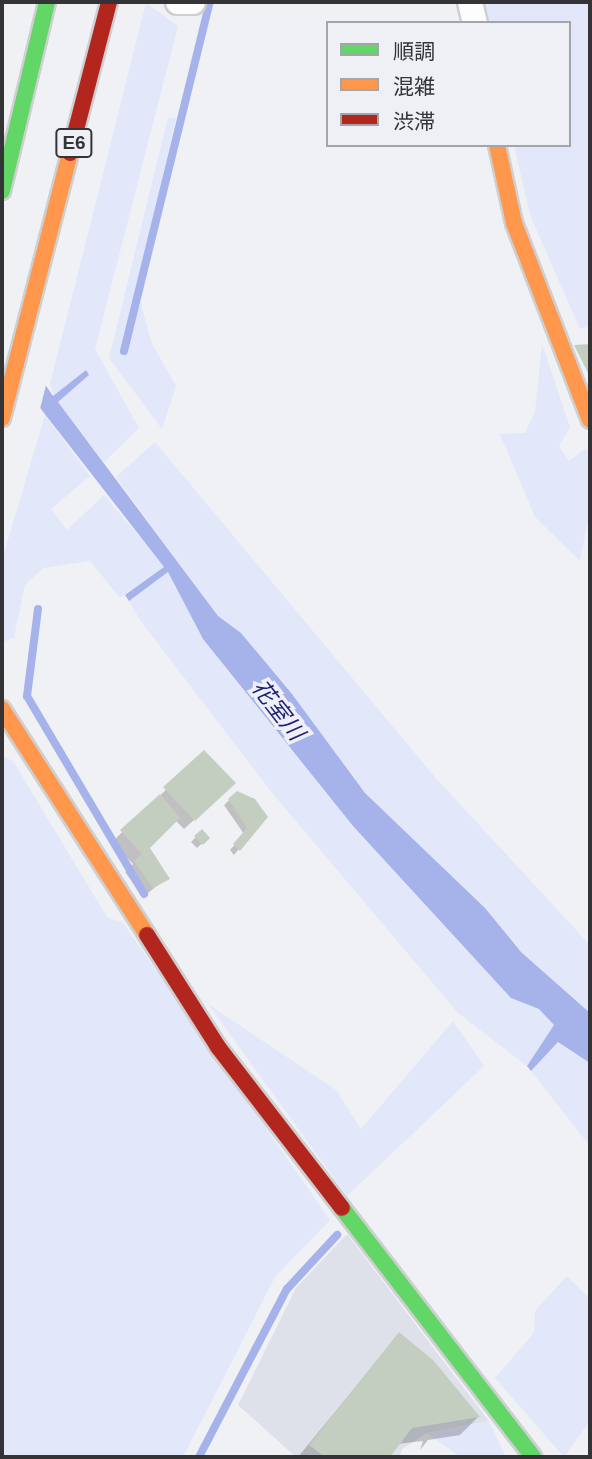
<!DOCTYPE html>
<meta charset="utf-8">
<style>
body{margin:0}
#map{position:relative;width:592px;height:1459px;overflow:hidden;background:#f0f1f4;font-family:Helvetica,"Noto Sans JP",sans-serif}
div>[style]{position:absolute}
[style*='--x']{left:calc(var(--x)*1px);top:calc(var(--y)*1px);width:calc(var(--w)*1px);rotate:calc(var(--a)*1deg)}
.built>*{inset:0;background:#dee1e9}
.green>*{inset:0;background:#e2e7fa}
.water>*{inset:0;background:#a6b3eb}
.pier>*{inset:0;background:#f0f1f4}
.shadow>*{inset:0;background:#0003}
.stream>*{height:8px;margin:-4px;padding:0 4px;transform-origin:4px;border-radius:4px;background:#a6b3eb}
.building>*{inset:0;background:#c3cec1}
.roads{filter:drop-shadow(2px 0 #cecfd1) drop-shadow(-2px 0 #cecfd1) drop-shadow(0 2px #cecfd1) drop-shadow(0 -2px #cecfd1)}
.street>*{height:24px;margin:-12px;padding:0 12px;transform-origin:12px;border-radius:12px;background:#fdfdfd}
.fast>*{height:16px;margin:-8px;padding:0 8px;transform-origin:8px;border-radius:8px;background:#63d668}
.slow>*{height:16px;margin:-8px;padding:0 8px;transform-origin:8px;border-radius:8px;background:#ff974d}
.jam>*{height:16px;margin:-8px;padding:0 8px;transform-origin:8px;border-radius:8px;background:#b3261e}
span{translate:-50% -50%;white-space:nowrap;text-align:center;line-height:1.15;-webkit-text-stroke:7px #eef0f6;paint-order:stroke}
.shield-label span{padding:2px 5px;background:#eef0f6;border:2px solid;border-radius:5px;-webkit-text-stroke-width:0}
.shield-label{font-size:19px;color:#343437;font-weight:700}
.water-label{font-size:23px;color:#1e1f78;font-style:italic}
.frame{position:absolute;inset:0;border:4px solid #343437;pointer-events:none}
.legend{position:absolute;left:326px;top:21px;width:245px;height:126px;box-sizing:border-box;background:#eef0f6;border:2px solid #a4a5aa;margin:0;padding:9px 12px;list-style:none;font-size:21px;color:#343437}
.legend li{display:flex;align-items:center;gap:14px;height:35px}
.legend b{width:35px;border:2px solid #a4a5aa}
</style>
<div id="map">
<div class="built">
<div style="clip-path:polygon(347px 1234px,489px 1421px,427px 1433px,402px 1449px,400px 1457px,296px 1457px,238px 1405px,296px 1288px)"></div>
</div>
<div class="green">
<div style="clip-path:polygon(478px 2px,590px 2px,590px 326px,580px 329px,530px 215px,514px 145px,569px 145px,569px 23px,484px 23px)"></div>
<div style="clip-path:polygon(146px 3px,178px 26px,95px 349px,139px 428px,104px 462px,57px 402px,89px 375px,85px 370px,54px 396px,50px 384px)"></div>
<div style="clip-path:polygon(168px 118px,176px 118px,137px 290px,152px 344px,176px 386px,162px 429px,109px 358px)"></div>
<div style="clip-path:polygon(542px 344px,570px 427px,559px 446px,569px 461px,586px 448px,590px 457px,590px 511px,580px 561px,535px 517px,500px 434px,525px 433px,535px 412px)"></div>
<div style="clip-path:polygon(45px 415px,90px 476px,51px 509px,67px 530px,104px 495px,165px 567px,120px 598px,90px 561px,43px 568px,25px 585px,14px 637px,2px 643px,2px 560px)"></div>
<div style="clip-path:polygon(155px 442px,434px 776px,590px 945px,590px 1013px,521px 952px,485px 908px,365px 793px,292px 694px,241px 633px,218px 616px,116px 477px)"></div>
<div style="clip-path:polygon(168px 572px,203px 639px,353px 826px,511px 998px,539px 1009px,554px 1025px,527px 1066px,458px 1013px,273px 794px,140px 620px,129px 601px)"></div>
<div style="clip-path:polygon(2px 756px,13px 761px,107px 917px,123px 923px,330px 1220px,275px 1277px,183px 1457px,2px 1457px)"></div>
<div style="clip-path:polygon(208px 1004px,336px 1090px,361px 1129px,453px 1021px,484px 1066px,347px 1196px)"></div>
<div style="clip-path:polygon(558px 1042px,590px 1063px,590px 1146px,531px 1071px)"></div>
<div style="clip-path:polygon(567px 1276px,590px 1299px,590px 1421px,564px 1457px,495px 1378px,534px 1333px,535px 1311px)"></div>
<div style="clip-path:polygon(489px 1421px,506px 1457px,460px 1457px,427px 1433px)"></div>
</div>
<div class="water">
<div style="clip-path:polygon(2px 321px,53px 396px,86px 370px,89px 375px,58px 402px,218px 616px,241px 633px,292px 694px,365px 793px,485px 908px,521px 952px,590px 1013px,590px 1063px,558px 1042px,531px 1071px,527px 1066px,554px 1025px,539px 1009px,511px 998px,353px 826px,203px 639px,168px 572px,129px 601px,125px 595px,164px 567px,2px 359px)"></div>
</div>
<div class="pier">
<div style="clip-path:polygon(2px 317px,47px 381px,39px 413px,2px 365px)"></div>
</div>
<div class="shadow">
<div style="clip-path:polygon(204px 753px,224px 793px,184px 829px,175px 820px,148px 848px,167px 878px,143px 897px,125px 872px,133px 864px,112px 842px)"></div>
<div style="clip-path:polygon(237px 793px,265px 817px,234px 855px,230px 850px,244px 834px,224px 805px)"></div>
<div style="clip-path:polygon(202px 831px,208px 838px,197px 848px,191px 842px)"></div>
<div style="clip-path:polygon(399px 1334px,478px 1417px,460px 1435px,428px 1440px,420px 1450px,423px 1441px,397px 1444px,387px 1457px,298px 1457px)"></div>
</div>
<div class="stream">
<div style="--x:124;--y:351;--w:359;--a:-76.2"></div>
<div style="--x:38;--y:609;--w:88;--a:97.2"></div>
<div style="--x:27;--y:696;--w:230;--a:59.4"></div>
<div style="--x:199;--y:1457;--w:190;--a:-62.4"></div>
<div style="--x:287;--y:1289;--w:74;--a:-47.2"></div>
</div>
<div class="building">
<div style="clip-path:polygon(590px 344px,590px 377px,574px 345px)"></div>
<div style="clip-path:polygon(204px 750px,236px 783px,195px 821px,163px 787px)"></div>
<div style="clip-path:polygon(237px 791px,255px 799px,268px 817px,240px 851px,233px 844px,247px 828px,228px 799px)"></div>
<div style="clip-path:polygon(160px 794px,180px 818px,150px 848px,170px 879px,153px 888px,134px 861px,142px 854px,120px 830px)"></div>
<div style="clip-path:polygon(202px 829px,210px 838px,203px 845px,194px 836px)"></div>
<div style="clip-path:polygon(399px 1332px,433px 1360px,480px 1417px,412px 1428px,390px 1457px,325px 1457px,309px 1445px)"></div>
</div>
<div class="roads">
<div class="street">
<div style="--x:178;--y:2;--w:15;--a:0"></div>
<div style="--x:470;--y:2;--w:22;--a:77"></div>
</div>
<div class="fast">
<div style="--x:2;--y:191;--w:194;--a:-76.6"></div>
<div style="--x:342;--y:1208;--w:314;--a:52.5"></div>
</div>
<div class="slow">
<div style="--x:497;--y:145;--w:80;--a:77.7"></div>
<div style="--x:514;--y:223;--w:211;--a:68.9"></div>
<div style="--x:2;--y:418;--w:274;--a:-75.6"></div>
<div style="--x:2;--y:709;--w:269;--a:57.3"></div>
</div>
<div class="jam">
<div style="--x:70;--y:153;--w:156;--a:-75.5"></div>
<div style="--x:147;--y:935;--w:133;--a:57.6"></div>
<div style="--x:218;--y:1047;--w:203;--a:52.4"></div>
</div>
</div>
<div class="shield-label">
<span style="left:74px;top:143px">E6</span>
</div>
<div class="water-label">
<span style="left:278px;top:710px;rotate:52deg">花室川</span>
</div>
<div class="frame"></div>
<ul class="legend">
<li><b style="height:9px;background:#63d668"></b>順調</li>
<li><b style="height:9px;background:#ff974d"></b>混雑</li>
<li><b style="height:9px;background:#b3261e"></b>渋滞</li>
</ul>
</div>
